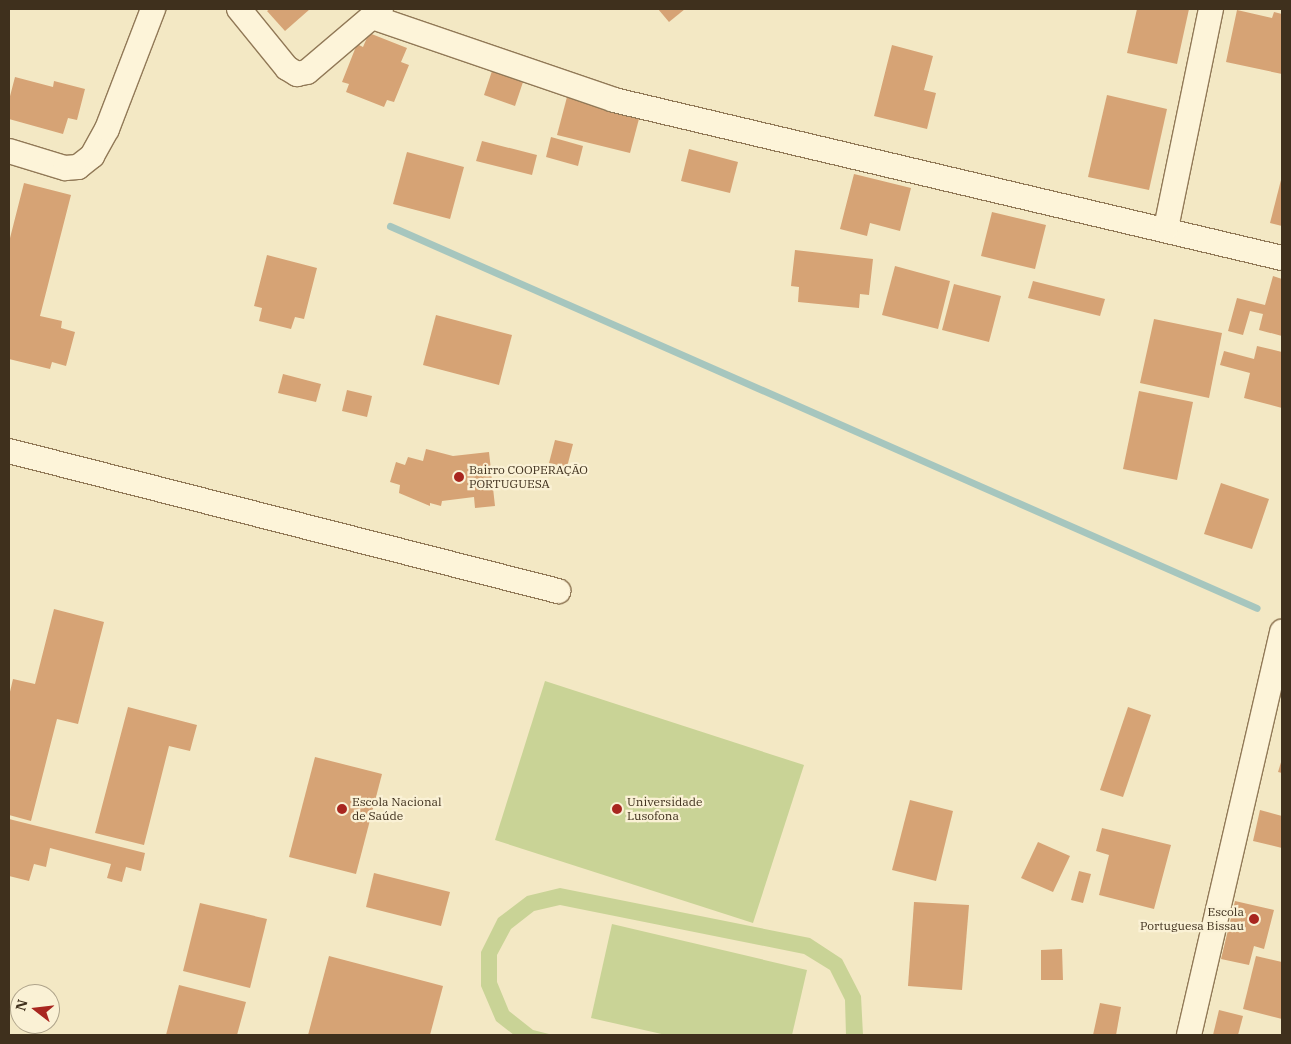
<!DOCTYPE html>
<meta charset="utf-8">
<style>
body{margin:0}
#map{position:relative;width:1291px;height:1044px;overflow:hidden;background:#f3e8c4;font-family:"IBM Plex Serif",serif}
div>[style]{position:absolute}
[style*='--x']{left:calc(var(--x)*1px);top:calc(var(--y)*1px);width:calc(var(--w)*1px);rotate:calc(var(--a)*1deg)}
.green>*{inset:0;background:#c9d396}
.stream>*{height:7px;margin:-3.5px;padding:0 3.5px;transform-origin:3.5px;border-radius:3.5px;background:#a6c6be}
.building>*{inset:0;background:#d6a375}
.roads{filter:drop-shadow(1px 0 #917957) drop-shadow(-1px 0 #917957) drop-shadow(0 1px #917957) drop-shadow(0 -1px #917957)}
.street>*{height:24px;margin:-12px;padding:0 12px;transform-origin:12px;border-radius:12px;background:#fdf4d9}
.dots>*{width:14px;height:14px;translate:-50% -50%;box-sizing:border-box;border:2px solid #faf1d5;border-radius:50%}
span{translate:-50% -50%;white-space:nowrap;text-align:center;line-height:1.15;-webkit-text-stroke:4.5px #faf1d5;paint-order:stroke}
.poi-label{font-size:12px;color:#3f301d}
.left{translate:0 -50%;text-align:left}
.right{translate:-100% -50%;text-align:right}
.frame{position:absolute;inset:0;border:10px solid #3f301d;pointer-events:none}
.north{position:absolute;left:10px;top:984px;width:50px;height:50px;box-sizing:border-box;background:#faf1d5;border:1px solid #afa48b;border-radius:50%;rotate:286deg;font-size:14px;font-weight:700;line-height:20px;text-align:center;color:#3f301d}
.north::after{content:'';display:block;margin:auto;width:18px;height:22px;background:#a8261f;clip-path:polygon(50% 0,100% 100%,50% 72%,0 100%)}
</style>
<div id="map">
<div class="green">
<div style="clip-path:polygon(545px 681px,804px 765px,753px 923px,495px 840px)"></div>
<div style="clip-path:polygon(560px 888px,810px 938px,842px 959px,861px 996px,863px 1035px,846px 1035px,845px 1000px,830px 970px,804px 954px,560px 905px,534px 911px,511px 929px,497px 955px,497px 982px,509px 1011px,533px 1030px,553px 1035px,514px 1035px,496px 1021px,481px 986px,481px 952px,498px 918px,527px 896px)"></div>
<div style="clip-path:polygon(612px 924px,807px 970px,792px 1035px,666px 1035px,591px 1018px)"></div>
</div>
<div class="stream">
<div style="--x:390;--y:226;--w:947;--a:23.78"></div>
</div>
<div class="building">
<div style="clip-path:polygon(270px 9px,310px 9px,285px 31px,267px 11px)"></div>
<div style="clip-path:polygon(658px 9px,685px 9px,669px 22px)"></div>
<div style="clip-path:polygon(1137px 9px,1189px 9px,1177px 64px,1127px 53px)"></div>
<div style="clip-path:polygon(1237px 10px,1272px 18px,1274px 12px,1282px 14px,1282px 74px,1226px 62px)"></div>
<div style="clip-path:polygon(369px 33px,407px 48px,401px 62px,409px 65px,394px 102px,387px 100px,384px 107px,346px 92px,349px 84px,342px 82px,357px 44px,363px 47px)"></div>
<div style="clip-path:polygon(892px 45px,933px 56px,924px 90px,936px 93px,927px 129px,874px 116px)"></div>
<div style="clip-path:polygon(494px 65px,525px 76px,515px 106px,484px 95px)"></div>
<div style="clip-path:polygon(15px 77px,53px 87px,54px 81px,85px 89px,77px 120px,68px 118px,63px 134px,9px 119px,9px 100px)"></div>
<div style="clip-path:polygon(1107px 95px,1167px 109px,1149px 190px,1088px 177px)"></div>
<div style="clip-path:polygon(567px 97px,640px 115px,630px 153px,557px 135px)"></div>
<div style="clip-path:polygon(551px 137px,583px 146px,578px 166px,546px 157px)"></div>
<div style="clip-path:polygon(482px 141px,537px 155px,532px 175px,476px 161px)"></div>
<div style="clip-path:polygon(689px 149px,738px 162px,730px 193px,681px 181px)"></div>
<div style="clip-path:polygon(407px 152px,464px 167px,450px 219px,393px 204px)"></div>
<div style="clip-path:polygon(854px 174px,911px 188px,900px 231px,870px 223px,867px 236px,840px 229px)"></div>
<div style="clip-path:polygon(1282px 176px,1282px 226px,1270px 223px)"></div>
<div style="clip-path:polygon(24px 183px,71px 195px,40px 316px,62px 321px,61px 328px,75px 332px,66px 366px,52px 362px,50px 369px,9px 359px,9px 242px)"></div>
<div style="clip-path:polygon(992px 212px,1046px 225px,1035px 269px,981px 256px)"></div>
<div style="clip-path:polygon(795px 250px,873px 259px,869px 295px,860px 294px,859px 308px,798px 302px,799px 287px,791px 286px)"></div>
<div style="clip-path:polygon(267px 255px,317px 268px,304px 319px,295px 317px,291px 329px,259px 321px,262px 308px,254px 306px)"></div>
<div style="clip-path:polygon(895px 266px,950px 281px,938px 329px,882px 315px)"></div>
<div style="clip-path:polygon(1273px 276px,1282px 279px,1282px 336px,1259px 330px,1263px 314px,1250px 311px,1243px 335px,1228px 331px,1237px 298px,1265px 305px)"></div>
<div style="clip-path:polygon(1033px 281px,1105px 299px,1100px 316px,1028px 298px)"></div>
<div style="clip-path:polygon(954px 284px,1001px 296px,989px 342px,942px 330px)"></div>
<div style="clip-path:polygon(436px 315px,512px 335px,499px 385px,423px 365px)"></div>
<div style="clip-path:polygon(1154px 319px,1222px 333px,1209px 398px,1140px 383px)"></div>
<div style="clip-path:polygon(1257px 346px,1282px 352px,1282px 408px,1244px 398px,1250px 373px,1220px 365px,1224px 351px,1254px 359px)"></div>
<div style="clip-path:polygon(283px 374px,321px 384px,316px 402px,278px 393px)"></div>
<div style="clip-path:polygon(347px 390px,372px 396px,367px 417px,342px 411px)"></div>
<div style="clip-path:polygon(1139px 391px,1193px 402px,1177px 480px,1123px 469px)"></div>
<div style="clip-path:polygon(555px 440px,573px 444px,567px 467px,549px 463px)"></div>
<div style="clip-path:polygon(426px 449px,453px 456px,489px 452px,495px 506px,475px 508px,474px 497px,442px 501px,441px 506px,430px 503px,430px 506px,399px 493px,400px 485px,390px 482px,396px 462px,405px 465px,408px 457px,423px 461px)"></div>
<div style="clip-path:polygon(1221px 483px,1269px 499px,1252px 549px,1204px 534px)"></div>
<div style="clip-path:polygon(54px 609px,104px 622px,78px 724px,57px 719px,31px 821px,9px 815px,9px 696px,13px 679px,35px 684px)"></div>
<div style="clip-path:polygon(128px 707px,197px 725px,190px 751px,169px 746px,144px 845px,95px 833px)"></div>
<div style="clip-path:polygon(1128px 707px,1151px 715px,1123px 797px,1100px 790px)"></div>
<div style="clip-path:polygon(315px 757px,382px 774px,356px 874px,289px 857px)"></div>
<div style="clip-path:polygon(1282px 759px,1282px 773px,1278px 772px)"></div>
<div style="clip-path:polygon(910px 800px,953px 811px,936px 881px,892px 870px)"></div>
<div style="clip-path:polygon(1260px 810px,1282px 816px,1282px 848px,1253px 841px)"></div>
<div style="clip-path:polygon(9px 819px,145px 853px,141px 871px,126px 867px,122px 882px,107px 878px,111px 864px,50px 848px,46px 867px,34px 864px,29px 881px,9px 876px)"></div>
<div style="clip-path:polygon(1102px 828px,1171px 845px,1154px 909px,1099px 895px,1109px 855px,1096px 851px)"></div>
<div style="clip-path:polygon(1038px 842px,1070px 856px,1053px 892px,1021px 878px)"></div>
<div style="clip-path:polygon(1079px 871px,1091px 874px,1083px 903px,1071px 900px)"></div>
<div style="clip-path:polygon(374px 873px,450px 892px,441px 926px,366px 907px)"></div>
<div style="clip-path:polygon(1235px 901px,1274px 910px,1264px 949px,1254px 946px,1249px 965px,1221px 959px)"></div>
<div style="clip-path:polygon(914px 902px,969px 905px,962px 990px,908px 986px)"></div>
<div style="clip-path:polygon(200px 903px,267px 919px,250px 988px,183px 971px)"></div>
<div style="clip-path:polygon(1062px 949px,1063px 980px,1041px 980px,1041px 950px)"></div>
<div style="clip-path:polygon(329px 956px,443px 986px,430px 1035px,308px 1035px)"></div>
<div style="clip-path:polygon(1256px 956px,1282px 962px,1282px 1019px,1243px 1009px)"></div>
<div style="clip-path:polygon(179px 985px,246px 1002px,237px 1035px,166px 1035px)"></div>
<div style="clip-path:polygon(1100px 1003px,1121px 1007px,1116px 1035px,1093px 1035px)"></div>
<div style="clip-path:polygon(1219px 1010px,1243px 1016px,1238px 1035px,1213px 1035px)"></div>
</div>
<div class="roads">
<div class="street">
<div style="--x:239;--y:9;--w:76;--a:50.9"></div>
<div style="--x:287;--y:68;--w:12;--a:31"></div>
<div style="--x:297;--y:74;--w:10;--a:-11"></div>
<div style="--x:307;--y:72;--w:97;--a:-40.4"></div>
<div style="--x:372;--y:17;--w:256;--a:18.9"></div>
<div style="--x:614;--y:100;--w:686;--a:13.31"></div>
<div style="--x:9;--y:151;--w:59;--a:16.9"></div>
<div style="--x:65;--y:168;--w:13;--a:-4"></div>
<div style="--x:78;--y:167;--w:18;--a:-38"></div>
<div style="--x:92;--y:156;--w:31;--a:-61"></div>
<div style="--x:107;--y:129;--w:129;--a:-69"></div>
<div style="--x:1166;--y:228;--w:224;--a:-78.4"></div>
<div style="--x:9;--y:451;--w:567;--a:14.31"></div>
<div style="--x:1189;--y:1035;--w:414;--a:-77"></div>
</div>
</div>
<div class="dots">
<div style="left:459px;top:477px;background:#a8261f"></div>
<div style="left:342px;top:809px;background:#a8261f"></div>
<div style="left:617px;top:809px;background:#a8261f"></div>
<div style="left:1254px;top:919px;background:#a8261f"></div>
</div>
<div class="poi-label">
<span class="left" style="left:469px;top:477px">Bairro COOPERAÇÃO<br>PORTUGUESA</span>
<span class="left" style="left:352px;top:809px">Escola Nacional<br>de Saúde</span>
<span class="left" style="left:627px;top:809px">Universidade<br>Lusofona</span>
<span class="right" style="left:1244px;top:919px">Escola<br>Portuguesa Bissau</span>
</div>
<div class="frame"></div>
<div class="north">N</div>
</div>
